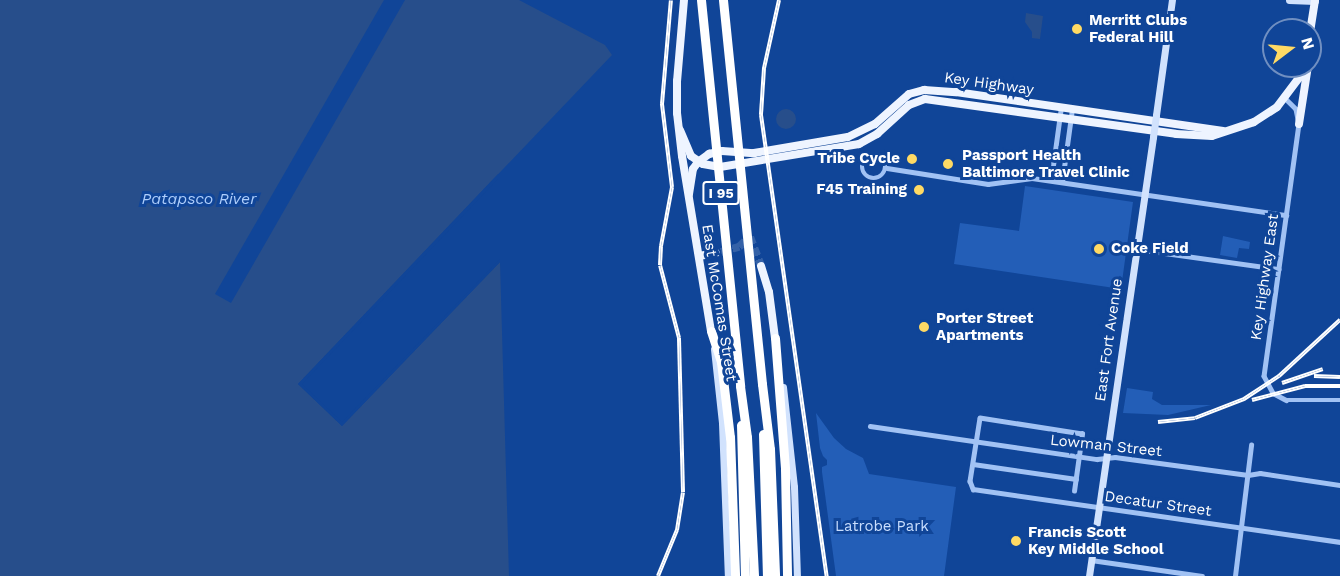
<!DOCTYPE html>
<style>
body{margin:0}
#map{position:relative;width:1340px;height:576px;overflow:hidden;background:#104598;font-family:"Work Sans",sans-serif}
div>[style]{position:absolute}
[style*='--x']{left:calc(var(--x)*1px);top:calc(var(--y)*1px);width:calc(var(--w)*1px);rotate:calc(var(--a)*1deg)}
.green>*{inset:0;background:#235eb7}
.water>*{inset:0;background:#274e8b}
.round{border-radius:50%}
.pier>*{inset:0;background:#104598}
.primary-tunnel>*{height:8px;margin-top:-4px;transform-origin:0;background:repeating-linear-gradient(90deg,#3461a7 0 8px,transparent 0 12px)}
.street>*{height:4.5px;margin:-2.25px;padding:0 2.25px;transform-origin:2.25px;border-radius:2.25px;background:#a1c2f4}
.street>.ring{margin:-2.25px;padding:0;box-sizing:content-box;background:none;border:4.5px solid #a1c2f4;border-radius:50%}
.secondary>*{height:7px;margin:-3.5px;padding:0 3.5px;transform-origin:3.5px;border-radius:3.5px;background:#d1e2fd}
.primary>*{height:8px;margin:-4px;padding:0 4px;transform-origin:4px;border-radius:4px;background:#eef4ff}
.highway>*{height:9px;margin:-4.5px;padding:0 4.5px;transform-origin:4.5px;border-radius:4.5px;background:#fff}
.rail>*{height:4px;margin-top:-2px;transform-origin:0;background:repeating-linear-gradient(90deg,#104598 0 4.5px,#fff 0 9px);box-sizing:border-box;border-block:2px solid #fff}
.secondary-bridge>*{height:7px;margin:-3.5px;padding:0 3.5px;transform-origin:3.5px;border-radius:3.5px;background:#d1e2fd}
.highway-bridge>*{height:9px;margin:-4.5px;padding:0 4.5px;transform-origin:4.5px;border-radius:4.5px;background:#fff}
.dots>*{width:16px;height:16px;translate:-50% -50%;box-sizing:border-box;border:3px solid #104598;border-radius:50%}
span{translate:-50% -50%;white-space:nowrap;text-align:center;line-height:1.15;-webkit-text-stroke:6px #104598;paint-order:stroke}
.shield-label span{padding:2px 4px;background:#104598;border:2px solid;border-radius:4px;-webkit-text-stroke-width:0}
.shield-label{font-size:14px;color:#fff;font-weight:700}
.poi-label{font-size:15px;color:#fff;font-weight:700}
.left{translate:0 -50%;text-align:left}
.right{translate:-100% -50%;text-align:right}
.street-label{font-size:15px;color:#fff}
.park-label{font-size:15px;color:#c9defe}
.water-label{font-size:16px;color:#adcdfb;font-style:italic}
.north{position:absolute;left:1262px;top:18px;width:60px;height:60px;box-sizing:border-box;background:#104598;border:2px solid #708fc1;border-radius:50%;rotate:74deg;font-size:16px;font-weight:700;line-height:24px;text-align:center;color:#fff}
.north::after{content:'';display:block;margin:auto;width:21px;height:27px;background:#ffda64;clip-path:polygon(50% 0,100% 100%,50% 72%,0 100%)}
</style>
<div id="map">
<div class="green">
<div style="clip-path:polygon(1025px 186px,1133px 202px,1121px 289px,954px 264px,960px 223px,1019px 231px)"></div>
<div style="clip-path:polygon(1223px 236px,1250px 242px,1249px 249px,1239px 248px,1237px 258px,1220px 255px)"></div>
<div style="clip-path:polygon(1127px 388px,1153px 392px,1152px 399px,1162px 405px,1211px 405px,1168px 415px,1123px 413px)"></div>
<div style="clip-path:polygon(816px 413px,834px 438px,846px 449px,863px 458px,869px 474px,956px 487px,944px 576px,836px 576px,822px 472px,822px 467px,827px 465px,827px 460px,823px 456px,820px 448px)"></div>
</div>
<div class="water">
<div style="clip-path:polygon(0 0,519px 0,605px 45px,612px 55px,298px 384px,342px 426px,500px 262px,509px 576px,0 576px)"></div>
<div style="clip-path:polygon(1026px 13px,1043px 16px,1040px 39px,1032px 38px,1032px 32px,1025px 22px)"></div>
<div class="round" style="left:776px;top:109px;width:20px;height:20px"></div>
</div>
<div class="pier">
<div style="clip-path:polygon(384px 0,405px 0,231px 303px,215px 294px)"></div>
<div style="clip-path:polygon(498px 174px,498px 179px,302px 384px,342px 422px,500px 259px,500px 262px,342px 426px,298px 384px)"></div>
</div>
<div class="primary-tunnel">
<div style="--x:750;--y:237;--w:31;--a:69"></div>
<div style="--x:721;--y:252;--w:19;--a:-16"></div>
<div style="--x:739;--y:247;--w:14;--a:-45"></div>
</div>
<div class="street">
<div style="--x:1285;--y:98;--w:16;--a:45"></div>
<div style="--x:1296;--y:109;--w:15;--a:79"></div>
<div style="--x:1299;--y:124;--w:254;--a:97.9"></div>
<div style="--x:1264;--y:376;--w:19;--a:62"></div>
<div style="--x:1273;--y:393;--w:15;--a:28"></div>
<div style="--x:1286;--y:400;--w:54;--a:0"></div>
<div class="ring" style="left:862px;top:155px;width:19.5px;height:19.5px"></div>
<div style="--x:887;--y:168;--w:102;--a:9"></div>
<div style="--x:988;--y:184;--w:44;--a:-7.8"></div>
<div style="--x:1032;--y:178;--w:257;--a:8.3"></div>
<div style="--x:1051;--y:180;--w:74;--a:-82.2"></div>
<div style="--x:1062;--y:182;--w:74;--a:-82.2"></div>
<div style="--x:1136;--y:249;--w:144;--a:8"></div>
<div style="--x:870;--y:426;--w:229;--a:8.3"></div>
<div style="--x:1097;--y:459;--w:18;--a:-6"></div>
<div style="--x:1115;--y:457;--w:134;--a:7.7"></div>
<div style="--x:1248;--y:475;--w:12;--a:-9"></div>
<div style="--x:1260;--y:473;--w:81;--a:8.5"></div>
<div style="--x:973;--y:464;--w:104;--a:8.3"></div>
<div style="--x:1074;--y:491;--w:58;--a:-82"></div>
<div style="--x:1082;--y:434;--w:103;--a:-171.1"></div>
<div style="--x:980;--y:418;--w:64;--a:99"></div>
<div style="--x:970;--y:481;--w:9;--a:69"></div>
<div style="--x:973;--y:489;--w:371;--a:8.2"></div>
<div style="--x:1091;--y:560;--w:112;--a:8.2"></div>
<div style="--x:1235;--y:576;--w:132;--a:-83"></div>
</div>
<div class="secondary">
<div style="--x:1289;--y:0;--w:26;--a:2"></div>
<div style="--x:1156;--y:115;--w:116;--a:-82.1"></div>
<div style="--x:714;--y:349;--w:74;--a:83.8"></div>
<div style="--x:722;--y:423;--w:153;--a:87.8"></div>
<div style="--x:783;--y:387;--w:101;--a:83.7"></div>
<div style="--x:794;--y:487;--w:89;--a:88.1"></div>
<div style="--x:1089;--y:576;--w:444;--a:-81.7"></div>
</div>
<div class="primary">
<div style="--x:684;--y:0;--w:81;--a:94.9"></div>
<div style="--x:677;--y:81;--w:32;--a:90"></div>
<div style="--x:677;--y:113;--w:43;--a:83.4"></div>
<div style="--x:682;--y:156;--w:177;--a:80.6"></div>
<div style="--x:1310;--y:32;--w:32;--a:-81"></div>
<div style="--x:1299;--y:124;--w:59;--a:-81.2"></div>
<div style="--x:680;--y:130;--w:28;--a:67"></div>
<div style="--x:691;--y:156;--w:14;--a:34"></div>
<div style="--x:703;--y:164;--w:17;--a:10"></div>
<div style="--x:720;--y:167;--w:141;--a:-9.4"></div>
<div style="--x:859;--y:144;--w:21;--a:-29"></div>
<div style="--x:877;--y:134;--w:43;--a:-42.2"></div>
<div style="--x:909;--y:105;--w:17;--a:-21"></div>
<div style="--x:925;--y:99;--w:253;--a:7.9"></div>
<div style="--x:1176;--y:134;--w:36;--a:3"></div>
<div style="--x:1212;--y:136;--w:44;--a:-18.4"></div>
<div style="--x:1254;--y:122;--w:27;--a:-33"></div>
<div style="--x:1277;--y:107;--w:36;--a:-53"></div>
<div style="--x:1299;--y:78;--w:13;--a:-72"></div>
<div style="--x:689;--y:194;--w:25;--a:-81"></div>
<div style="--x:693;--y:169;--w:9;--a:-54"></div>
<div style="--x:698;--y:162;--w:14;--a:-36"></div>
<div style="--x:709;--y:154;--w:13;--a:-13"></div>
<div style="--x:722;--y:151;--w:32;--a:4"></div>
<div style="--x:754;--y:153;--w:95;--a:-9.7"></div>
<div style="--x:848;--y:137;--w:30;--a:-26"></div>
<div style="--x:875;--y:124;--w:45;--a:-41.4"></div>
<div style="--x:909;--y:94;--w:16;--a:-15"></div>
<div style="--x:924;--y:90;--w:32;--a:4"></div>
<div style="--x:956;--y:92;--w:270;--a:8.3"></div>
<div style="--x:699;--y:256;--w:17;--a:-10"></div>
<div style="--x:761;--y:266;--w:27;--a:73"></div>
<div style="--x:769;--y:292;--w:46;--a:82.6"></div>
</div>
<div class="highway">
<div style="--x:711;--y:331;--w:33;--a:72"></div>
<div style="--x:721;--y:362;--w:76;--a:83.2"></div>
<div style="--x:730;--y:437;--w:139;--a:87.9"></div>
<div style="--x:775;--y:338;--w:131;--a:85.6"></div>
<div style="--x:785;--y:469;--w:107;--a:88.9"></div>
<div style="--x:762;--y:384;--w:65;--a:83"></div>
<div style="--x:770;--y:449;--w:127;--a:87.7"></div>
<div style="--x:740;--y:386;--w:51;--a:82.2"></div>
<div style="--x:747;--y:437;--w:139;--a:87.1"></div>
<div style="--x:741;--y:425;--w:151;--a:88.5"></div>
<div style="--x:763;--y:434;--w:142;--a:88.4"></div>
</div>
<div class="rail">
<div style="--x:779;--y:0;--w:70;--a:102.4"></div>
<div style="--x:764;--y:68;--w:47;--a:93.7"></div>
<div style="--x:761;--y:115;--w:466;--a:81.9"></div>
<div style="--x:1314;--y:376;--w:26;--a:2"></div>
<div style="--x:1282;--y:383;--w:43;--a:-18.9"></div>
<div style="--x:1252;--y:400;--w:55;--a:-14.8"></div>
<div style="--x:1305;--y:386;--w:35;--a:0"></div>
<div style="--x:1158;--y:422;--w:37;--a:-6"></div>
<div style="--x:1195;--y:418;--w:53;--a:-21.2"></div>
<div style="--x:1244;--y:399;--w:42;--a:-33.3"></div>
<div style="--x:1279;--y:376;--w:83;--a:-42.6"></div>
<div style="--x:658;--y:576;--w:50;--a:-67.6"></div>
<div style="--x:677;--y:530;--w:38;--a:-81"></div>
<div style="--x:683;--y:492;--w:154;--a:-91.5"></div>
<div style="--x:679;--y:338;--w:75;--a:-104.6"></div>
<div style="--x:660;--y:265;--w:19;--a:-87"></div>
<div style="--x:661;--y:246;--w:60;--a:-79.4"></div>
<div style="--x:672;--y:187;--w:84;--a:-96.9"></div>
<div style="--x:662;--y:104;--w:104;--a:-85.1"></div>
</div>
<div class="secondary-bridge">
<div style="--x:1153;--y:137;--w:22;--a:-82"></div>
</div>
<div class="highway-bridge">
<div style="--x:701;--y:0;--w:388;--a:84.2"></div>
<div style="--x:723;--y:0;--w:386;--a:84.2"></div>
</div>
<div class="dots">
<div style="left:1077px;top:29px;background:#ffda64"></div>
<div style="left:912px;top:159px;background:#ffda64"></div>
<div style="left:948px;top:164px;background:#ffda64"></div>
<div style="left:919px;top:190px;background:#ffda64"></div>
<div style="left:1099px;top:249px;background:#ffda64"></div>
<div style="left:924px;top:327px;background:#ffda64"></div>
<div style="left:1016px;top:541px;background:#ffda64"></div>
</div>
<div class="shield-label">
<span style="left:721px;top:193px">I 95</span>
</div>
<div class="poi-label">
<span class="left" style="left:1089px;top:29px">Merritt Clubs<br>Federal Hill</span>
<span class="left" style="left:962px;top:164px">Passport Health<br>Baltimore Travel Clinic</span>
<span class="right" style="left:900px;top:159px">Tribe Cycle</span>
<span class="right" style="left:907px;top:190px">F45 Training</span>
<span class="left" style="left:1111px;top:249px">Coke Field</span>
<span class="left" style="left:936px;top:327px">Porter Street<br>Apartments</span>
<span class="left" style="left:1028px;top:541px">Francis Scott<br>Key Middle School</span>
</div>
<div class="street-label">
<span style="left:989px;top:84px;rotate:8deg">Key Highway</span>
<span style="left:1265px;top:277px;rotate:-82deg">Key Highway East</span>
<span style="left:719px;top:303px;rotate:81deg">East McComas Street</span>
<span style="left:1109px;top:340px;rotate:-82deg">East Fort Avenue</span>
<span style="left:1106px;top:446px;rotate:6deg">Lowman Street</span>
<span style="left:1158px;top:504px;rotate:8deg">Decatur Street</span>
</div>
<div class="park-label">
<span style="left:882px;top:527px">Latrobe Park</span>
</div>
<div class="water-label">
<span style="left:199px;top:199px">Patapsco River</span>
</div>
<div class="north">N</div>
</div>
